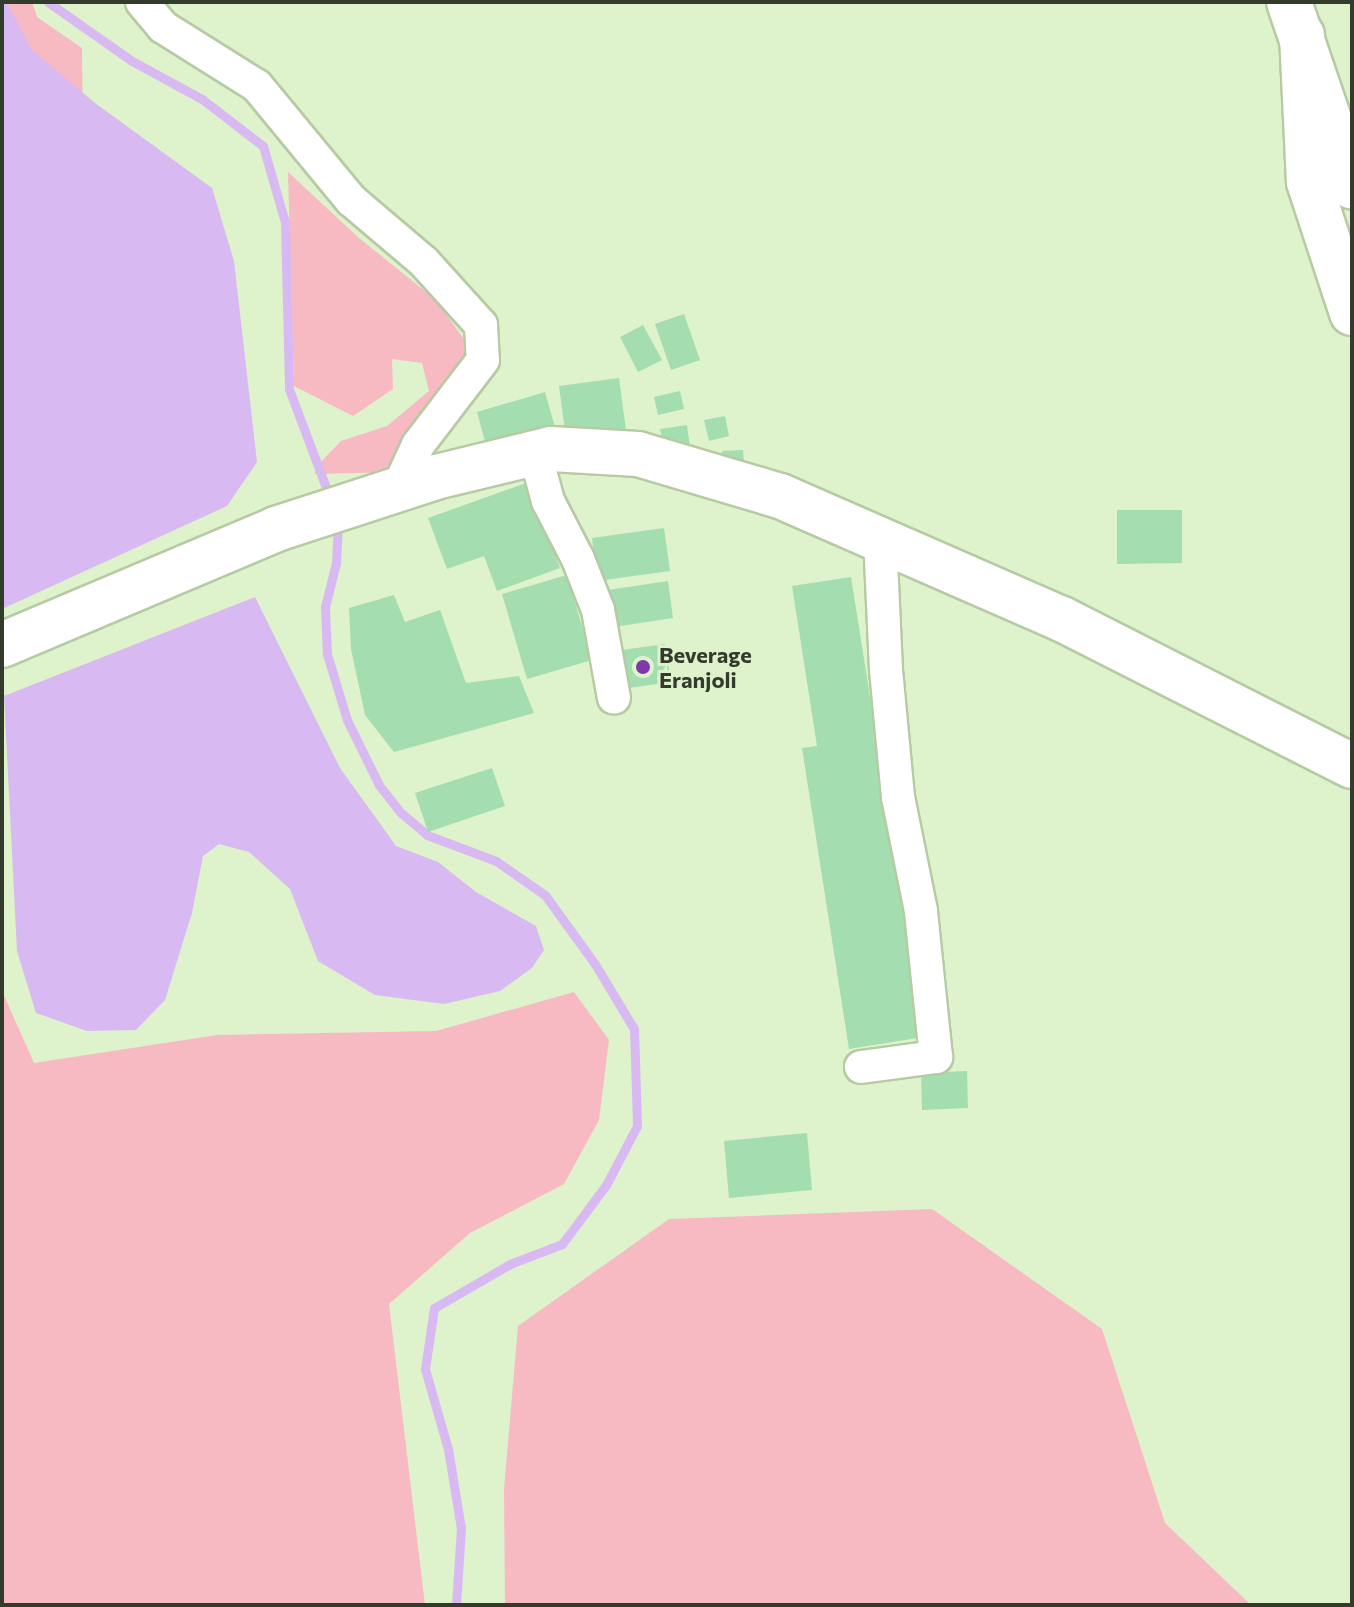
<!DOCTYPE html>
<style>
body{margin:0}
#map{position:relative;width:1354px;height:1607px;overflow:hidden;background:#def2cc;font-family:Commissioner,sans-serif}
div>[style]{position:absolute}
[style*='--x']{left:calc(var(--x)*1px);top:calc(var(--y)*1px);width:calc(var(--w)*1px);rotate:calc(var(--a)*1deg)}
.green>*{inset:0;background:#f7bac2}
.water>*{inset:0;background:#d9b9f2}
.stream>*{height:9px;margin:-4.5px;padding:0 4.5px;transform-origin:4.5px;border-radius:4.5px;background:#d9b9f2}
.building>*{inset:0;background:#a4ddb0}
.roads{filter:drop-shadow(2px 0 #b6caa4) drop-shadow(-2px 0 #b6caa4) drop-shadow(0 2px #b6caa4) drop-shadow(0 -2px #b6caa4)}
.street>*{height:32px;margin:-16px;padding:0 16px;transform-origin:16px;border-radius:16px;background:#fff}
.secondary>*{height:44px;margin:-22px;padding:0 22px;transform-origin:22px;border-radius:22px;background:#fff}
.highway>*{height:44px;margin:-22px;padding:0 22px;transform-origin:22px;border-radius:22px;background:#fff}
.dots>*{width:22px;height:22px;translate:-50% -50%;box-sizing:border-box;border:4px solid #def2cc;border-radius:50%}
span{translate:-50% -50%;white-space:nowrap;text-align:center;line-height:1.15;-webkit-text-stroke:6px #def2cc;paint-order:stroke}
.poi-label{font-size:22px;color:#333b2c;font-weight:700}
.left{translate:0 -50%;text-align:left}
.frame{position:absolute;inset:0;border:4px solid #333b2c;pointer-events:none}
</style>
<div id="map">
<div class="green">
<div style="clip-path:polygon(2px 2px,32px 2px,37px 17px,82px 48px,83px 136px)"></div>
<div style="clip-path:polygon(288px 172px,359px 238px,436px 300px,492px 379px,470px 396px,397px 472px,315px 474px,316px 467px,341px 441px,387px 426px,429px 391px,422px 363px,392px 359px,393px 389px,353px 416px,294px 386px)"></div>
<div style="clip-path:polygon(2px 991px,34px 1063px,217px 1035px,436px 1031px,574px 992px,609px 1040px,599px 1120px,564px 1184px,470px 1233px,389px 1304px,425px 1605px,2px 1605px)"></div>
<div style="clip-path:polygon(932px 1209px,1102px 1329px,1165px 1523px,1251px 1605px,505px 1605px,504px 1489px,518px 1326px,669px 1219px)"></div>
</div>
<div class="water">
<div style="clip-path:polygon(2px 2px,7px 3px,32px 50px,95px 103px,212px 188px,234px 261px,257px 462px,227px 506px,2px 609px)"></div>
<div style="clip-path:polygon(255px 597px,340px 768px,396px 846px,438px 862px,476px 892px,536px 926px,544px 950px,532px 968px,500px 991px,444px 1004px,375px 995px,318px 961px,290px 889px,249px 852px,219px 844px,203px 856px,192px 913px,165px 1000px,136px 1030px,87px 1031px,36px 1013px,17px 951px,4px 696px)"></div>
</div>
<div class="stream">
<div style="--x:48;--y:2;--w:103;--a:35.1"></div>
<div style="--x:132;--y:61;--w:80;--a:28.5"></div>
<div style="--x:202;--y:99;--w:77;--a:37.6"></div>
<div style="--x:263;--y:146;--w:79;--a:73.9"></div>
<div style="--x:285;--y:222;--w:167;--a:88.6"></div>
<div style="--x:289;--y:389;--w:116;--a:69.4"></div>
<div style="--x:338;--y:523;--w:40;--a:92.9"></div>
<div style="--x:336;--y:563;--w:45;--a:104"></div>
<div style="--x:325;--y:607;--w:47;--a:87.6"></div>
<div style="--x:327;--y:654;--w:69;--a:73.1"></div>
<div style="--x:347;--y:720;--w:72;--a:63.8"></div>
<div style="--x:379;--y:785;--w:34;--a:52"></div>
<div style="--x:400;--y:812;--w:35;--a:40"></div>
<div style="--x:427;--y:835;--w:74;--a:20.6"></div>
<div style="--x:496;--y:861;--w:60;--a:34.8"></div>
<div style="--x:545;--y:895;--w:85;--a:54.1"></div>
<div style="--x:595;--y:964;--w:76;--a:59"></div>
<div style="--x:634;--y:1029;--w:97;--a:88.2"></div>
<div style="--x:637;--y:1126;--w:67;--a:117.7"></div>
<div style="--x:606;--y:1185;--w:74;--a:126.7"></div>
<div style="--x:562;--y:1244;--w:56;--a:159"></div>
<div style="--x:510;--y:1264;--w:88;--a:149.9"></div>
<div style="--x:434;--y:1308;--w:62;--a:98.4"></div>
<div style="--x:425;--y:1369;--w:83;--a:74"></div>
<div style="--x:448;--y:1449;--w:80;--a:80.7"></div>
<div style="--x:461;--y:1528;--w:77;--a:93.7"></div>
</div>
<div class="building">
<div style="clip-path:polygon(684px 314px,700px 360px,671px 370px,655px 324px)"></div>
<div style="clip-path:polygon(643px 325px,662px 360px,638px 372px,620px 337px)"></div>
<div style="clip-path:polygon(619px 378px,627px 438px,567px 446px,559px 386px)"></div>
<div style="clip-path:polygon(680px 391px,684px 409px,658px 415px,654px 397px)"></div>
<div style="clip-path:polygon(545px 392px,559px 441px,490px 460px,477px 412px)"></div>
<div style="clip-path:polygon(725px 416px,729px 436px,709px 441px,704px 420px)"></div>
<div style="clip-path:polygon(687px 425px,690px 447px,664px 451px,660px 429px)"></div>
<div style="clip-path:polygon(743px 450px,744px 464px,723px 466px,722px 451px)"></div>
<div style="clip-path:polygon(529px 482px,560px 568px,497px 591px,484px 556px,447px 569px,428px 518px)"></div>
<div style="clip-path:polygon(1117px 510px,1182px 510px,1182px 563px,1117px 564px)"></div>
<div style="clip-path:polygon(664px 528px,670px 571px,597px 581px,592px 538px)"></div>
<div style="clip-path:polygon(567px 575px,592px 660px,527px 679px,502px 594px)"></div>
<div style="clip-path:polygon(851px 577px,924px 1037px,849px 1049px,802px 748px,817px 746px,792px 586px)"></div>
<div style="clip-path:polygon(668px 581px,673px 618px,614px 627px,608px 590px)"></div>
<div style="clip-path:polygon(394px 595px,405px 622px,440px 610px,466px 683px,519px 676px,534px 713px,394px 752px,365px 715px,351px 649px,349px 608px)"></div>
<div style="clip-path:polygon(665px 644px,671px 682px,621px 689px,615px 651px)"></div>
<div style="clip-path:polygon(492px 768px,505px 806px,428px 832px,415px 793px)"></div>
<div style="clip-path:polygon(967px 1071px,968px 1108px,922px 1110px,921px 1073px)"></div>
<div style="clip-path:polygon(807px 1133px,812px 1190px,729px 1198px,724px 1141px)"></div>
</div>
<div class="roads">
<div class="street">
<div style="--x:142;--y:2;--w:33;--a:50"></div>
<div style="--x:163;--y:27;--w:111;--a:32.1"></div>
<div style="--x:257;--y:86;--w:148;--a:50.5"></div>
<div style="--x:351;--y:200;--w:96;--a:40.3"></div>
<div style="--x:424;--y:262;--w:85;--a:47.9"></div>
<div style="--x:481;--y:325;--w:35;--a:87"></div>
<div style="--x:483;--y:360;--w:107;--a:127.4"></div>
<div style="--x:418;--y:445;--w:47;--a:114.9"></div>
<div style="--x:535;--y:453;--w:50;--a:74.8"></div>
<div style="--x:548;--y:501;--w:65;--a:62.7"></div>
<div style="--x:578;--y:559;--w:55;--a:68.6"></div>
<div style="--x:598;--y:610;--w:89;--a:79.7"></div>
<div style="--x:861;--y:1067;--w:76;--a:-7.6"></div>
<div style="--x:936;--y:1057;--w:147;--a:-95.9"></div>
<div style="--x:921;--y:911;--w:116;--a:-101.4"></div>
<div style="--x:898;--y:797;--w:128;--a:-95.4"></div>
<div style="--x:886;--y:670;--w:130;--a:-92.6"></div>
</div>
<div class="secondary">
<div style="--x:2;--y:645;--w:298;--a:-22.9"></div>
<div style="--x:276;--y:529;--w:168;--a:-18"></div>
<div style="--x:436;--y:477;--w:118;--a:-13.7"></div>
<div style="--x:551;--y:449;--w:87;--a:3.3"></div>
<div style="--x:638;--y:454;--w:148;--a:16.5"></div>
<div style="--x:780;--y:496;--w:308;--a:23.6"></div>
<div style="--x:1062;--y:619;--w:325;--a:26.9"></div>
</div>
<div class="highway">
<div style="--x:1289;--y:2;--w:195;--a:71.2"></div>
<div style="--x:1302;--y:35;--w:147;--a:87.3"></div>
<div style="--x:1309;--y:182;--w:138;--a:71.8"></div>
</div>
</div>
<div class="dots">
<div style="left:643px;top:667px;background:#7f37a9"></div>
</div>
<div class="poi-label">
<span class="left" style="left:659px;top:667px">Beverage<br>Eranjoli</span>
</div>
<div class="frame"></div>
</div>
